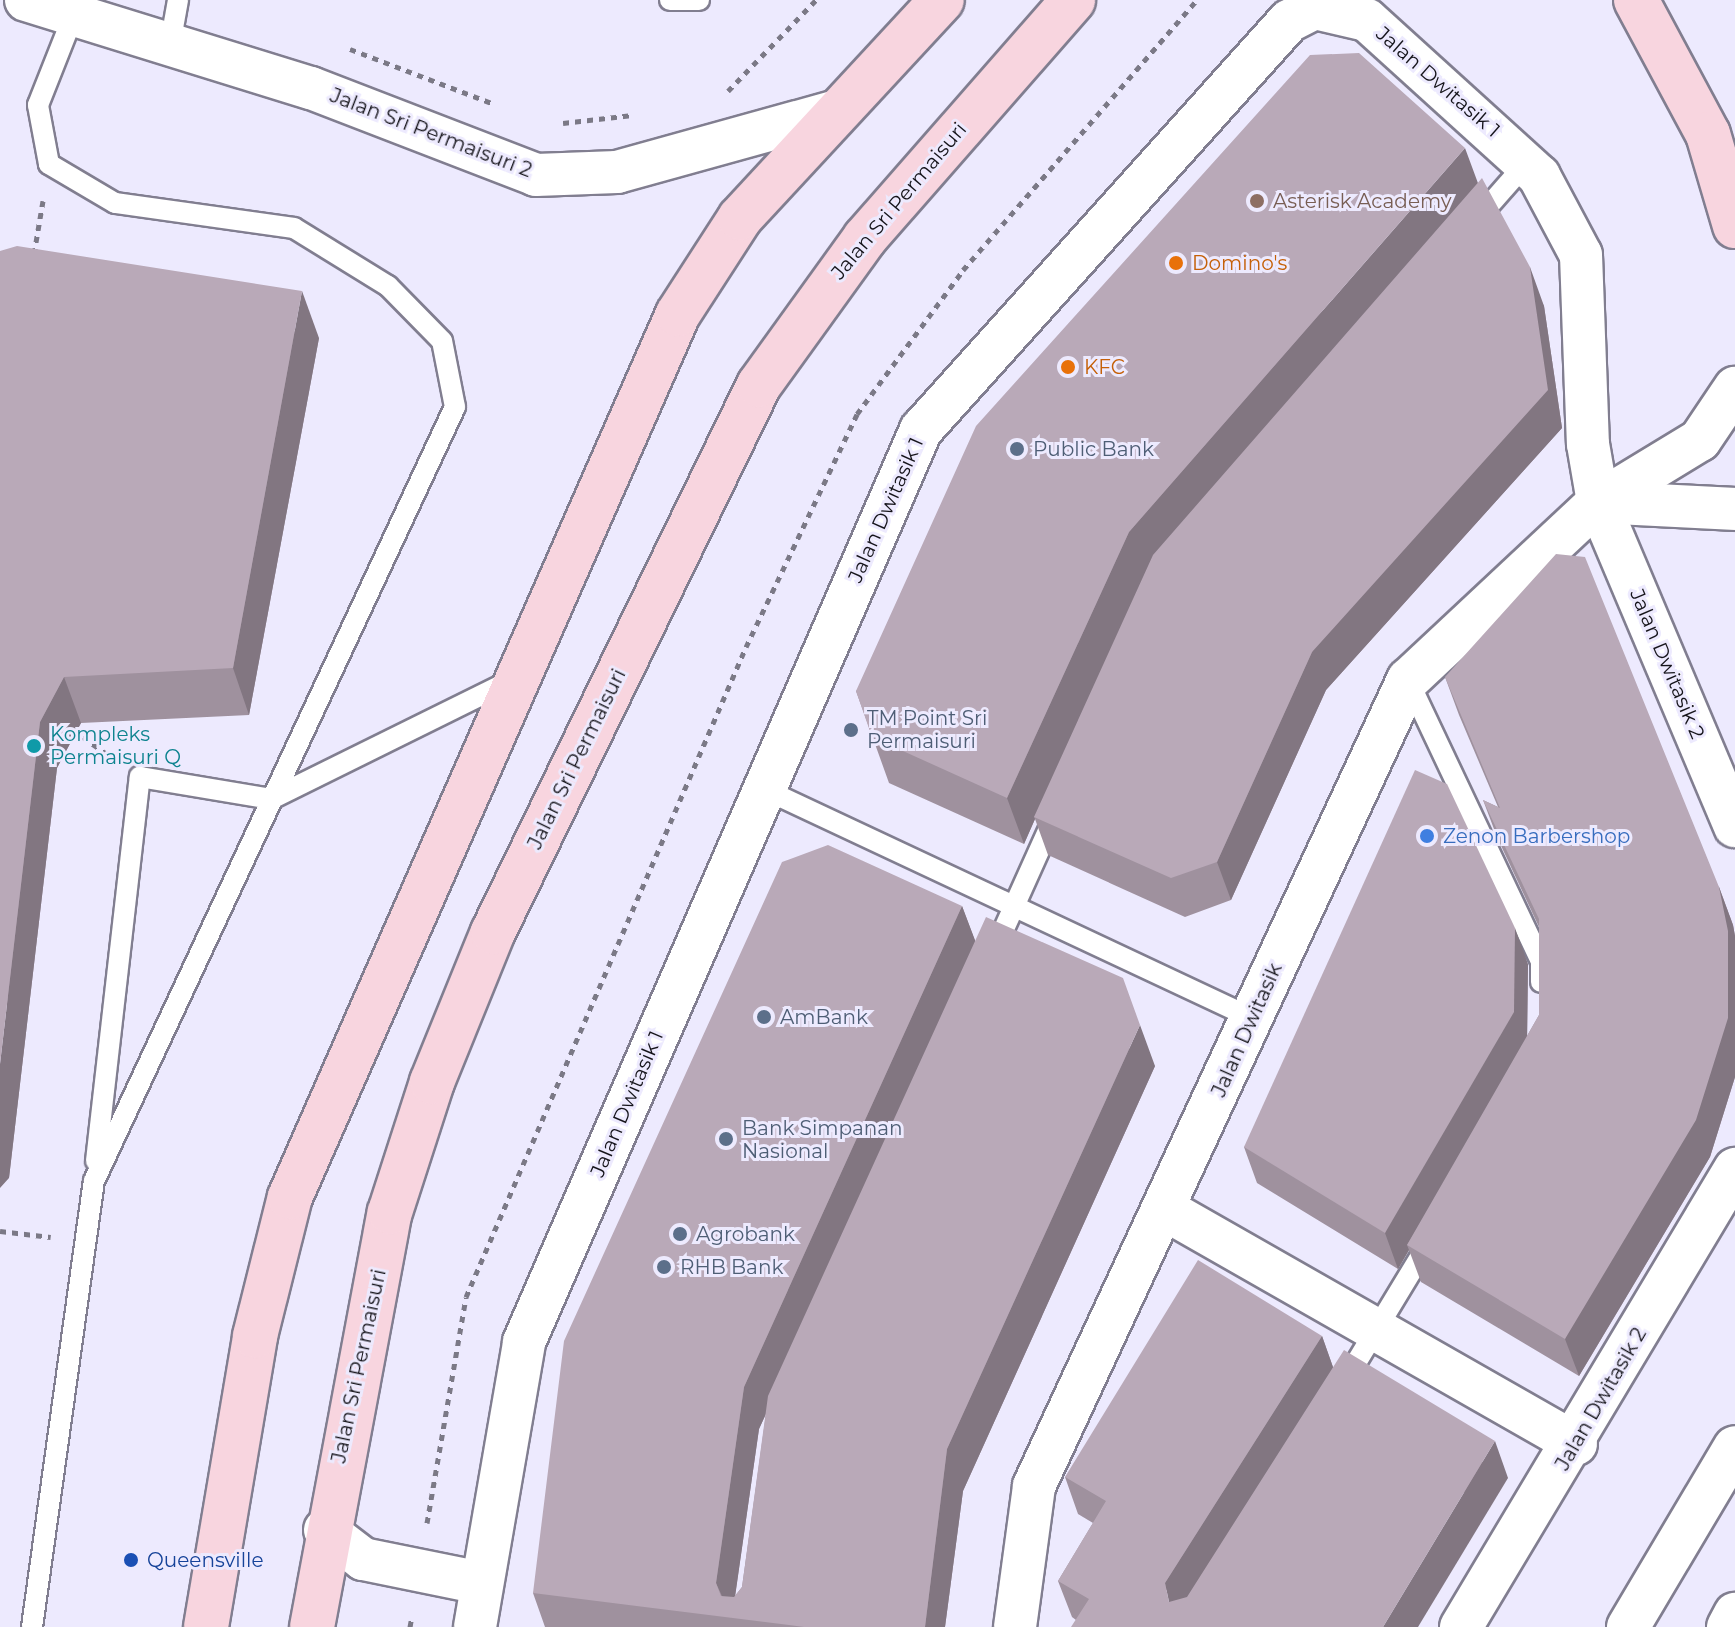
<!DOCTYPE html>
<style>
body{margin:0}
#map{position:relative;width:1735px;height:1627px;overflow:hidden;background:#edeafe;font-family:Montserrat,sans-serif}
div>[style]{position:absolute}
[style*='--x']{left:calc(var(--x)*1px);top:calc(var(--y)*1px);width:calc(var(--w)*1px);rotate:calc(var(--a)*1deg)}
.path>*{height:5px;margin-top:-2.5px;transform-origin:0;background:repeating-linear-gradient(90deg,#7b7986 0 6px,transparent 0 12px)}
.roads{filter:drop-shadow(2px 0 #817e90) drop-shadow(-2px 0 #817e90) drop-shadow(0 2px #817e90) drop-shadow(0 -2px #817e90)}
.service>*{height:20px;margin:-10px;padding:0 10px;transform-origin:10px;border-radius:10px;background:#fff}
.minor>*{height:42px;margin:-21px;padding:0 21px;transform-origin:21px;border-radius:21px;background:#fff}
.secondary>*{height:44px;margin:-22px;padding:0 22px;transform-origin:22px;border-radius:22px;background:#f8d5df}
.wall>*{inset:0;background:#9f919e}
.shaded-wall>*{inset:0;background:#827681}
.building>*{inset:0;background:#b9a9b8}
.dots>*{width:22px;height:22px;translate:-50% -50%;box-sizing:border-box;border:4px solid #edeafe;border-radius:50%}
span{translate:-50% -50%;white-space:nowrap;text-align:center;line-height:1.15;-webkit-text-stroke:6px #edeafe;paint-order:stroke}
.street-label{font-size:20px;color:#15141a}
.education-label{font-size:20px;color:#785e54}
.left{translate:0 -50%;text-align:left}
.food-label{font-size:20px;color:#c56008}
.service-label{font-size:20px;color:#4e5e75}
.culture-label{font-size:20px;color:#0d838f}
.shop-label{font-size:20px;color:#366cbe}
.transit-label{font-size:20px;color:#164399}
</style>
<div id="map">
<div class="path">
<div style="--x:350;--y:49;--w:154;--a:20.9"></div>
<div style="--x:728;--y:91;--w:127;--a:-46"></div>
<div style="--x:563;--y:123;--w:70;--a:-6.5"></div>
<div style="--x:34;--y:254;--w:54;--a:-80.4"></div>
<div style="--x:73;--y:730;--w:47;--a:35.4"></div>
<div style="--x:0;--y:1231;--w:51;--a:6.7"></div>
<div style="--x:427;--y:1523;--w:229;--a:-80.2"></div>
<div style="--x:466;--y:1297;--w:708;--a:-66.7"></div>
<div style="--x:746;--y:647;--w:258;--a:-64.5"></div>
<div style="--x:857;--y:414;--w:179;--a:-53.6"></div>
<div style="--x:963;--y:270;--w:357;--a:-49.1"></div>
<div style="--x:410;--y:1627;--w:11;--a:-80"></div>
</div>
<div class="roads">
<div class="service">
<div style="--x:670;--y:0;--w:29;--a:0"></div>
<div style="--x:170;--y:45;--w:46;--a:-79.9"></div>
<div style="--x:1478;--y:218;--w:76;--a:-48.7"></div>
<div style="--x:1408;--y:680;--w:311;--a:64.7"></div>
<div style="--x:1541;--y:961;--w:21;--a:90"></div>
<div style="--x:764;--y:789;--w:539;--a:25.14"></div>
<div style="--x:994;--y:951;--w:144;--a:-65.8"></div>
<div style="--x:96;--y:1161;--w:387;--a:-83.5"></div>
<div style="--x:140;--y:777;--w:133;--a:9.5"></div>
<div style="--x:271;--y:799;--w:269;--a:-26.3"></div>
<div style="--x:1345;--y:1381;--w:160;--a:-58.8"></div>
<div style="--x:32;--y:1627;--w:450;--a:-82.1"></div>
<div style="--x:94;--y:1181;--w:854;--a:-65"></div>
<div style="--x:455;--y:407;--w:67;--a:-101.1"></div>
<div style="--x:442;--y:341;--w:77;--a:-134.5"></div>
<div style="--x:388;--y:286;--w:110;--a:-148.3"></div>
<div style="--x:294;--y:228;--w:181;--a:-172"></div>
<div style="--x:115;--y:203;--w:77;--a:-149.4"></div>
<div style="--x:49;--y:164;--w:60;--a:-100.6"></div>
<div style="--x:38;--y:105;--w:98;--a:-68.4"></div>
</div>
<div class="minor">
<div style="--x:26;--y:0;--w:298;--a:17.2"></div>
<div style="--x:311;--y:88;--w:241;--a:21.1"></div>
<div style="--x:536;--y:175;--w:81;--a:-2.1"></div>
<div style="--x:617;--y:172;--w:231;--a:-15.5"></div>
<div style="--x:1598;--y:502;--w:137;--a:2.9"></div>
<div style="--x:1166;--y:1210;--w:472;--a:29.7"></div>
<div style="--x:325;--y:1530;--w:48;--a:37.3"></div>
<div style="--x:363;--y:1559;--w:120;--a:11.5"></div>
<div style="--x:475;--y:1627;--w:289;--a:-80.2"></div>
<div style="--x:524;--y:1342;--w:995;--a:-66.48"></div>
<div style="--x:921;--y:430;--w:550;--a:-48.02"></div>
<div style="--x:1289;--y:21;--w:29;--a:-27"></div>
<div style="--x:1315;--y:8;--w:53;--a:13"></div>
<div style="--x:1367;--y:20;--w:232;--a:42.2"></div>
<div style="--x:1539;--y:176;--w:89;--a:62"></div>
<div style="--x:1581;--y:255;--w:189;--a:87.9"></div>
<div style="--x:1588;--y:444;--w:59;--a:80.2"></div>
<div style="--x:1598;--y:502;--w:352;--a:67.1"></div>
<div style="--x:1015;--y:1627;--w:142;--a:-82.3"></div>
<div style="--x:1034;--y:1486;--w:889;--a:-65.11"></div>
<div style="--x:1408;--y:680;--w:260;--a:-43.1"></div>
<div style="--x:1598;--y:502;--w:119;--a:-31.3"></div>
<div style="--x:1700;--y:440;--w:63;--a:-56.1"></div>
<div style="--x:1461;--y:1627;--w:534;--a:-59.11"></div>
<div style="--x:1628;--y:1627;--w:209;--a:-59.3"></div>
<div style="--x:1728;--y:1627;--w:15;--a:-62"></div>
</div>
<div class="secondary">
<div style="--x:1636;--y:0;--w:152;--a:61.8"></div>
<div style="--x:1708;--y:134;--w:96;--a:73.6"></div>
<div style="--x:206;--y:1627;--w:295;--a:-80.4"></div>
<div style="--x:255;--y:1336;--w:143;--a:-75.9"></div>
<div style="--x:290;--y:1197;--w:964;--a:-66.28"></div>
<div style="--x:678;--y:314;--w:114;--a:-57.1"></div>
<div style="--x:740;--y:218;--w:297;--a:-47.2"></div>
<div style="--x:312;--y:1627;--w:422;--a:-79.4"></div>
<div style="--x:390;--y:1212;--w:137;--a:-72.1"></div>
<div style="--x:432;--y:1082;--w:162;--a:-67.9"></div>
<div style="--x:493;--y:932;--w:608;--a:-64.07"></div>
<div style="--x:759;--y:385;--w:181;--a:-54.2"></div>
<div style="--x:865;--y:238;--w:316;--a:-48.8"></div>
</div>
</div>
<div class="wall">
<div style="clip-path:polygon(1478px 184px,1544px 306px,1562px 428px,1326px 690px,1231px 900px,1185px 917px,1048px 855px,1035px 819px,1024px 844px,889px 783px,856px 691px)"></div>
<div style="clip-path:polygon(0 251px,319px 338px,249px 715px,81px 723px,57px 768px,9px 1178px)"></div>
<div style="clip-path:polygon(1445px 677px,1719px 887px,1733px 925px,1735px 936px,1735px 1077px,1710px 1157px,1579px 1376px,1421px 1282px,1409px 1250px,1398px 1269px,1257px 1183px,1244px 1147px,1528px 964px,1527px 1036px,1539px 1015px,1539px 927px,1497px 837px,1483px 800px,1498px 807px,1459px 715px)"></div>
<div style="clip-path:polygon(evenodd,962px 906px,975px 941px,1155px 1066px,963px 1491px,945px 1627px,545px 1627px,533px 1593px,962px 906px,766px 1414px,742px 1587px,735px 1596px,759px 1429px,766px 1414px)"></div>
<div style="clip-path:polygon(1322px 1336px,1333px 1367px,1508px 1478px,1076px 1620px,1072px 1617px,1058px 1581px,1093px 1523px,1078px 1514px,1065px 1477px)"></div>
</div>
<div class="shaded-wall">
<div style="clip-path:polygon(1465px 148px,1482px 194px,1034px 817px,1035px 819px,1024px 844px,1007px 798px,1129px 532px)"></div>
<div style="clip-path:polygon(1530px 267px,1544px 306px,1562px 428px,1326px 690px,1231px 900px,1217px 862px,1312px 652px)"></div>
<div style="clip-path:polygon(302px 291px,319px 338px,249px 715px,233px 668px)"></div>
<div style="clip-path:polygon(64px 677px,81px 723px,57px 768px,9px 1178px,0 1188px,0 1064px,40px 722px)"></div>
<div style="clip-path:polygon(1719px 887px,1733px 925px,1735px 936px,1735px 1077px,1710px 1157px,1579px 1376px,1565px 1339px)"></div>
<div style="clip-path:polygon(962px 906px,978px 948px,759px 1429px,732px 1618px,716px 1583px,744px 1387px)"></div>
<div style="clip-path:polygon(1515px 928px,1528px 964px,1527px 1048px,1407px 1245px,1409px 1250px,1398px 1269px,1385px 1233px)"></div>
<div style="clip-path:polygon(1140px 1025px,1155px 1066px,963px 1491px,945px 1627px,925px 1627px,947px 1449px)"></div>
<div style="clip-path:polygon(1322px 1336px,1335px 1373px,1178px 1620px,1169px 1602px,1165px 1583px)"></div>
<div style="clip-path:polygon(1495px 1441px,1508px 1478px,1418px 1627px,1383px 1627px)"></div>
</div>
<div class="building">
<div style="clip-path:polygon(1359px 53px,1465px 148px,1129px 532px,1007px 798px,872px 737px,856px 691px,976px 426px,1310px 55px)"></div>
<div style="clip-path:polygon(1482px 178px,1530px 267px,1548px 390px,1312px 652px,1217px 862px,1171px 878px,1034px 817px,1153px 555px)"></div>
<div style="clip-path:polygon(17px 246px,302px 291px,233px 668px,64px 677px,40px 722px,0 1064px,0 251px)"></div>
<div style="clip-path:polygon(1556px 554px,1585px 557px,1719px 887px,1728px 931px,1728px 1018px,1696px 1120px,1565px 1339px,1407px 1245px,1539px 1015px,1539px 919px,1483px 800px,1500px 808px,1445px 677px)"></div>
<div style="clip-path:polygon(1415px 770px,1447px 784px,1515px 928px,1514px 1012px,1385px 1233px,1244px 1147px)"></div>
<div style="clip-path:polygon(828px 845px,962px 906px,744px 1387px,716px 1583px,721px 1596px,734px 1597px,742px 1587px,768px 1396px,986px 917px,1123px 978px,1140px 1025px,947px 1449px,925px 1627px,804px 1627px,533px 1593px,564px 1341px,782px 862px)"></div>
<div style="clip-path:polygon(1198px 1260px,1322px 1336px,1165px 1583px,1169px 1602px,1187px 1597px,1344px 1350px,1495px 1441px,1383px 1627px,1071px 1627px,1089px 1599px,1058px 1581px,1106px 1501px,1065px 1477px)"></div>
</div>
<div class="dots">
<div style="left:1257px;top:201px;background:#8d6e63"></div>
<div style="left:1176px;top:263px;background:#e8710a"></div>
<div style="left:1068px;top:367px;background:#e8710a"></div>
<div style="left:1017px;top:449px;background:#5c6f8a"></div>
<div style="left:851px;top:730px;background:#5c6f8a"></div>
<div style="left:34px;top:746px;background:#0f9aa8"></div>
<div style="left:1427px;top:836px;background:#3f7fe0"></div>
<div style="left:764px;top:1017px;background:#5c6f8a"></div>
<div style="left:726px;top:1139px;background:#5c6f8a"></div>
<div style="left:680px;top:1234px;background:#5c6f8a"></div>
<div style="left:664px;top:1267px;background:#5c6f8a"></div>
<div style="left:131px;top:1560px;background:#1a4fb4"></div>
</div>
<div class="street-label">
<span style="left:1438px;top:82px;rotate:41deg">Jalan Dwitasik 1</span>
<span style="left:431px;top:133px;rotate:21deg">Jalan Sri Permaisuri 2</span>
<span style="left:899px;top:201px;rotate:-50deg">Jalan Sri Permaisuri</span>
<span style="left:886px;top:510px;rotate:-66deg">Jalan Dwitasik 1</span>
<span style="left:1667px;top:664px;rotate:67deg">Jalan Dwitasik 2</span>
<span style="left:577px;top:759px;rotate:-64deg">Jalan Sri Permaisuri</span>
<span style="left:1247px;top:1030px;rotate:-66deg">Jalan Dwitasik</span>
<span style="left:627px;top:1104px;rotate:-67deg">Jalan Dwitasik 1</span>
<span style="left:359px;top:1366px;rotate:-78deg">Jalan Sri Permaisuri</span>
<span style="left:1601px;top:1399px;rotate:-60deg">Jalan Dwitasik 2</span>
</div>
<div class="education-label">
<span class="left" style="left:1273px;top:201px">Asterisk Academy</span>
</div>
<div class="food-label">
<span class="left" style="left:1192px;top:263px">Domino's</span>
<span class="left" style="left:1084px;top:367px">KFC</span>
</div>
<div class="service-label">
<span class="left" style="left:1033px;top:449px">Public Bank</span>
<span class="left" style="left:867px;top:730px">TM Point Sri<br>Permaisuri</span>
<span class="left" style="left:780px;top:1017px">AmBank</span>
<span class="left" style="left:742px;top:1140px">Bank Simpanan<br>Nasional</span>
<span class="left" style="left:696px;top:1234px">Agrobank</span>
<span class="left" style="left:680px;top:1267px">RHB Bank</span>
</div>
<div class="culture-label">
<span class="left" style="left:50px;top:746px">Kompleks<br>Permaisuri Q</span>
</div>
<div class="shop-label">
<span class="left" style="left:1443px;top:836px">Zenon Barbershop</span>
</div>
<div class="transit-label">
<span class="left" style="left:147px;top:1560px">Queensville</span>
</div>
</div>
